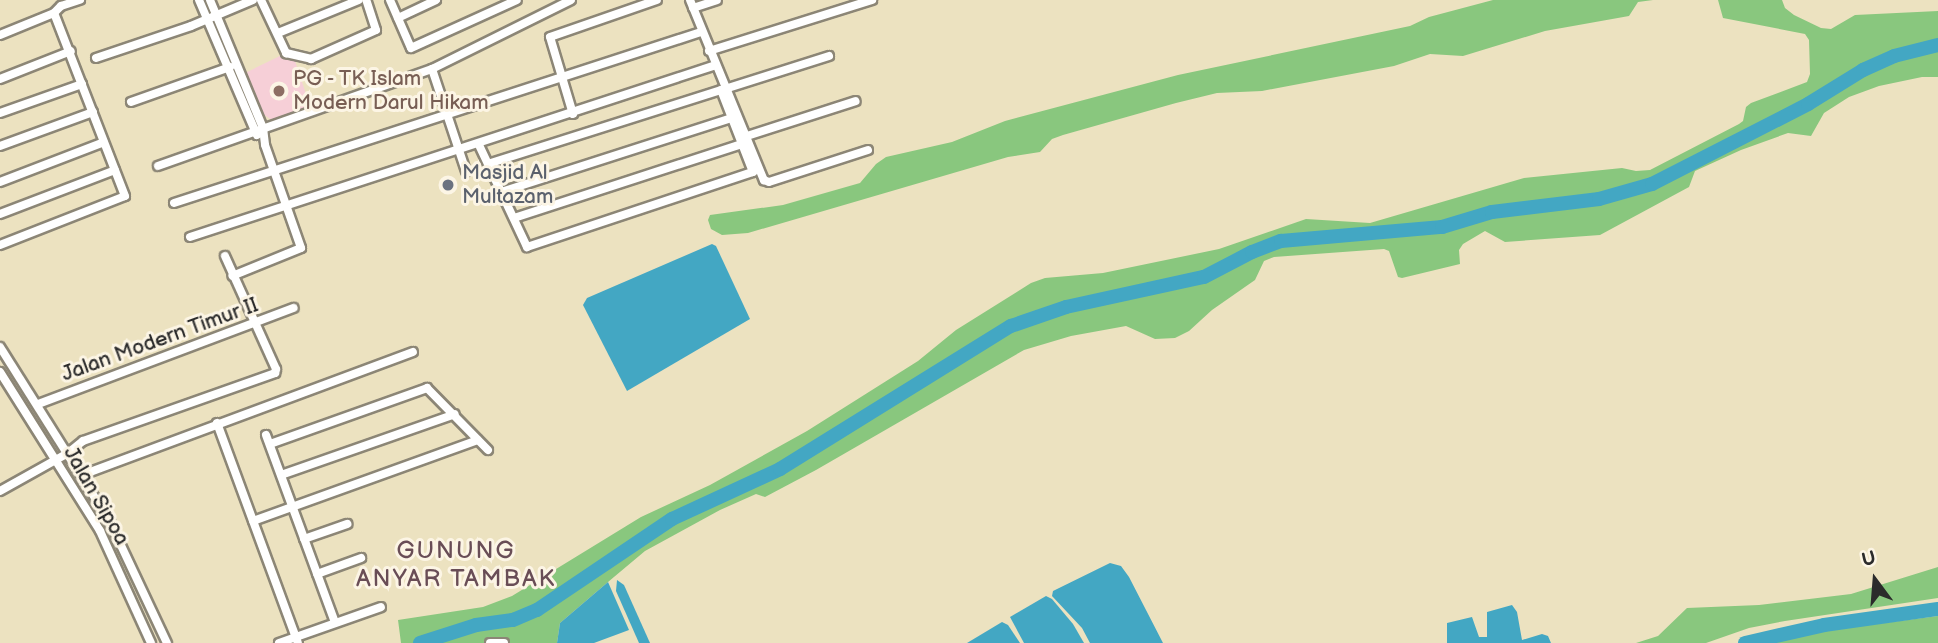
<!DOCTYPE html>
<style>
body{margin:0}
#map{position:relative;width:1938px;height:643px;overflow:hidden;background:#ece2c0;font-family:"Balsamiq Sans",sans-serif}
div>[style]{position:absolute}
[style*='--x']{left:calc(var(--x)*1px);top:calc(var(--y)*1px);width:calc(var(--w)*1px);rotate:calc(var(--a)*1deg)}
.built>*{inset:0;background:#f6cfd7}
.green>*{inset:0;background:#89c77e}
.water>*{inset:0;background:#43a7c3}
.river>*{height:14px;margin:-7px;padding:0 7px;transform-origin:7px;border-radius:7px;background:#43a7c3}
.roads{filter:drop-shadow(2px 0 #8c8676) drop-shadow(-2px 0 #8c8676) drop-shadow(0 2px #8c8676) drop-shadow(0 -2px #8c8676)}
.minor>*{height:8px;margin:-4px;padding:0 4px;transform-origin:4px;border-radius:4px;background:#fff}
.dots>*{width:19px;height:19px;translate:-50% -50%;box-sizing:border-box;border:4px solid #fcf5e5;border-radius:50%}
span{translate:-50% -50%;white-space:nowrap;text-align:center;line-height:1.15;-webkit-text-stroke:6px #fcf5e5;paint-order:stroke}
.education-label{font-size:21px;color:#785e54}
.left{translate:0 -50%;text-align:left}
.worship-label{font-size:21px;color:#5b616d}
.street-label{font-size:21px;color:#2b2b2b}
.quarter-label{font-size:24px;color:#694d56;letter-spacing:2px}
.north{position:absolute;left:1840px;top:545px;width:70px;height:70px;-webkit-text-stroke:5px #fcf5e5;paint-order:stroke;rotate:344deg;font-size:19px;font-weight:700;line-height:28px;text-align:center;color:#2b2b2b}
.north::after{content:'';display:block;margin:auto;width:24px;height:32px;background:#2b2b2b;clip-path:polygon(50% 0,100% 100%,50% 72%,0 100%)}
</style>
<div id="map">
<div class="built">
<div style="clip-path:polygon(282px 55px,294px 58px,311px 109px,276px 123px,263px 114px,245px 73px)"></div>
</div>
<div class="green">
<div style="clip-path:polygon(1493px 0,1653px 0,1638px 2px,1629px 16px,1545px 31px,1463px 56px,1430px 54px,1394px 66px,1262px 91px,1217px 93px,1176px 103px,1063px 135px,1052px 139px,1040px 152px,1008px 157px,748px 233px,722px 235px,711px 229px,708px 220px,710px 215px,783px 205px,860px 183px,876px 164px,886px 157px,952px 142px,1005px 121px,1178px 75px,1410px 26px,1429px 17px)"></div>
<div style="clip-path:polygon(1718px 0,1782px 0,1785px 8px,1794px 15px,1821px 28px,1831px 29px,1855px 15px,1938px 11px,1938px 77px,1922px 77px,1879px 86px,1849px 97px,1824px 113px,1811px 136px,1788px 133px,1741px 150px,1695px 171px,1689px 187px,1600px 235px,1505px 242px,1485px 231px,1463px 244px,1459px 250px,1460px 264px,1402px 278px,1398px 277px,1389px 251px,1384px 249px,1274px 257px,1264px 261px,1255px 280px,1212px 310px,1189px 331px,1175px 338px,1155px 339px,1126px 326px,1071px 336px,1024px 350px,816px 470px,765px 497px,756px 494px,720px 510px,645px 551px,608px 582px,560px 623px,557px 643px,401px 643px,398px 620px,483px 607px,512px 596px,641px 517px,710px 485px,807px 431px,918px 361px,956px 330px,1031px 283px,1045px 278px,1103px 273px,1219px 249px,1306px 219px,1370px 223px,1524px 178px,1622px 168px,1636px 171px,1650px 170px,1739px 124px,1743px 121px,1746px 107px,1751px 103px,1807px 82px,1810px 74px,1809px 40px,1805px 34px,1723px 18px)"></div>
<div style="clip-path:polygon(1938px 567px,1938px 598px,1785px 621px,1749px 628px,1706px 643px,1636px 643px,1658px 636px,1687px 608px,1759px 605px,1851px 594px)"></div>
<div style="clip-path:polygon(1938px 616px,1938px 643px,1756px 643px,1821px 631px)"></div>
</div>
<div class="water">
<div style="clip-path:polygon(712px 244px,716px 246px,750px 319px,627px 391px,583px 305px,587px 298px)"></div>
<div style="clip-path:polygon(1110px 563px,1121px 566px,1129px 577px,1163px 643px,1090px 643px,1082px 628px,1052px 596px,1053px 591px)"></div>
<div style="clip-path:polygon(617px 580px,624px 585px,650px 643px,639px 643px,616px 591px)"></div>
<div style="clip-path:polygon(608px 582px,629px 630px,594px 643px,557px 643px,560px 623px)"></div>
<div style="clip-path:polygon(1046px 596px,1052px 599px,1073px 624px,1084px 643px,1024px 643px,1010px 617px)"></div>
<div style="clip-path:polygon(1512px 605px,1517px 612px,1522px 640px,1542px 634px,1548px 636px,1551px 643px,1447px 643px,1447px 623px,1472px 617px,1479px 637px,1487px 637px,1487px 612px)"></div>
<div style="clip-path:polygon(1002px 622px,1008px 625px,1020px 643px,967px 643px)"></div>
</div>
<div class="river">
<div style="--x:420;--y:643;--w:59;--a:-17.8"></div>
<div style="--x:476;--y:625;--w:37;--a:-8"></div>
<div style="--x:513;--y:620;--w:26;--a:-23"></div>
<div style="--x:537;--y:610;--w:163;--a:-34"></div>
<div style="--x:672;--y:519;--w:119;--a:-24.8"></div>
<div style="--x:780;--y:469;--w:272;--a:-31.8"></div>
<div style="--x:1011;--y:326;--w:58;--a:-19.1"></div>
<div style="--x:1066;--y:307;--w:141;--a:-12.3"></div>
<div style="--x:1204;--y:277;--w:54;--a:-27.5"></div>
<div style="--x:1252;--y:252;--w:31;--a:-21"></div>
<div style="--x:1281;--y:241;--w:162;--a:-5"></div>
<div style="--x:1442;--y:227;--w:52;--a:-16.7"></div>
<div style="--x:1492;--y:212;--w:108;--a:-6.9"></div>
<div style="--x:1599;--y:199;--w:55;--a:-15.8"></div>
<div style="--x:1652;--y:184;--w:175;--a:-27.1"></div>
<div style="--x:1808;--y:104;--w:65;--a:-31.7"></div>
<div style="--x:1863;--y:70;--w:34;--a:-24"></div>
<div style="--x:1894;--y:56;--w:45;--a:-14"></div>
<div style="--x:1745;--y:643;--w:81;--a:-12.8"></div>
<div style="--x:1824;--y:625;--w:115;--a:-8"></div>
</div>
<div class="roads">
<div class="minor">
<div style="--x:199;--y:0;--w:147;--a:66.8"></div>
<div style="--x:210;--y:0;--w:139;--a:67.5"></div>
<div style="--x:263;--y:128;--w:17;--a:83"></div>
<div style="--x:265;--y:145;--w:109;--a:70.7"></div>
<div style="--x:301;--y:248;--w:74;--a:157.9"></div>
<div style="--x:261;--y:0;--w:59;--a:64.7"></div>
<div style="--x:286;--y:53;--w:26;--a:13"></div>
<div style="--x:311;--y:59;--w:71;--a:-24"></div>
<div style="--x:376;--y:30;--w:32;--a:-108"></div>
<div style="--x:390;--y:0;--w:52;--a:66.4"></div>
<div style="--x:411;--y:48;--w:116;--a:-24.4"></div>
<div style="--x:690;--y:0;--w:195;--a:67.7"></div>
<div style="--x:764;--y:180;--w:5;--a:22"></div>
<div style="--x:769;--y:182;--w:104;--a:-17.9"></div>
<div style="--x:693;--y:8;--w:25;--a:-18"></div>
<div style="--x:398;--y:18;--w:42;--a:-25.3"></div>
<div style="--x:278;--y:33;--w:87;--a:-22.2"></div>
<div style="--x:0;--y:35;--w:58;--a:-22.2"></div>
<div style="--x:709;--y:51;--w:171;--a:-17.4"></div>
<div style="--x:96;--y:58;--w:100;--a:-18.6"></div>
<div style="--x:191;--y:26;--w:67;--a:-22.8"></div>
<div style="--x:432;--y:69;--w:108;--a:71.6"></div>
<div style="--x:0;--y:79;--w:76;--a:-21.5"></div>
<div style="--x:728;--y:88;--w:106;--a:-17.6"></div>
<div style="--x:131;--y:102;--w:105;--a:-19.5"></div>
<div style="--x:0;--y:113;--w:87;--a:-19.5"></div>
<div style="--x:573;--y:114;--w:80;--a:-106.6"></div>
<div style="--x:550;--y:37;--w:113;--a:-19.1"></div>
<div style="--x:747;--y:136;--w:114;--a:-17.8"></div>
<div style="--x:479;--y:145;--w:113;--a:64.8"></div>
<div style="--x:527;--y:247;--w:238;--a:-18.4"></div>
<div style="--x:753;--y:172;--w:88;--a:-111.3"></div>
<div style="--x:721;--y:90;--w:244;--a:162.4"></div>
<div style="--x:0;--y:146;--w:99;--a:-20.1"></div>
<div style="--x:158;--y:166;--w:291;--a:-19.5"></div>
<div style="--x:432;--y:69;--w:155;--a:-26.4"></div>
<div style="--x:0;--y:182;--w:111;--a:-21"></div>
<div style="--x:501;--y:192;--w:243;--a:-17.8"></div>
<div style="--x:174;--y:203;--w:554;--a:-17.98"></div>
<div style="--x:0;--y:214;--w:123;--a:-20.9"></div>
<div style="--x:514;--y:218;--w:240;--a:-18"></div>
<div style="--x:190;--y:237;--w:553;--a:-18.11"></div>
<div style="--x:0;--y:245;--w:134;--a:-21.4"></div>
<div style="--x:125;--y:196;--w:196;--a:-111.2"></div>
<div style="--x:54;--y:13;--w:10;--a:-45"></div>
<div style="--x:61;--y:6;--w:20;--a:-18"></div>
<div style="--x:0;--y:347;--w:207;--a:57.8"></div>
<div style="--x:110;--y:522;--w:134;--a:64.8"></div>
<div style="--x:0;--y:372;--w:188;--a:57.8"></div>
<div style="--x:100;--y:531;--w:123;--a:65.5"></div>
<div style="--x:38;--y:404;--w:273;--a:-20.6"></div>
<div style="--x:217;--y:423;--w:234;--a:69.8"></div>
<div style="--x:266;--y:435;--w:200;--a:69.8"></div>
<div style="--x:270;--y:444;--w:167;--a:-19.6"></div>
<div style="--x:427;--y:388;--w:87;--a:45.5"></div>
<div style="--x:82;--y:475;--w:353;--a:-20.4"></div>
<div style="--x:281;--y:475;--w:184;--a:-19.3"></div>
<div style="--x:0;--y:491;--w:78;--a:-29.2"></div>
<div style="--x:68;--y:453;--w:19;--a:-39"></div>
<div style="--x:83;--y:441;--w:204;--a:-19.5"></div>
<div style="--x:275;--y:373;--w:4;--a:-76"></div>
<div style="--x:276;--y:369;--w:124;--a:-114.3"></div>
<div style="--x:253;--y:521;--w:239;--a:-19.8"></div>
<div style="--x:304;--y:539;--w:46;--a:-19.2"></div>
<div style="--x:317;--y:574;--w:47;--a:-20"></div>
<div style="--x:279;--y:643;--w:108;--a:-19.4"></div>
<div style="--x:490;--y:643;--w:14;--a:0"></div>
</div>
</div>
<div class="dots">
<div style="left:279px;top:91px;background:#8d6e63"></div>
<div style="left:448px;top:185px;background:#6b7280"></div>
</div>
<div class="education-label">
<span class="left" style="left:293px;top:91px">PG - TK Islam<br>Modern Darul Hikam</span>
</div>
<div class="worship-label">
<span class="left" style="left:462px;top:185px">Masjid Al<br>Multazam</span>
</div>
<div class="street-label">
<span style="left:160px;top:340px;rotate:-20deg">Jalan Modern Timur II</span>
<span style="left:96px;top:496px;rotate:60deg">Jalan Sipoa</span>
</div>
<div class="quarter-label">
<span style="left:456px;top:565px">GUNUNG<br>ANYAR TAMBAK</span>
</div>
<div class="north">U</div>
</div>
